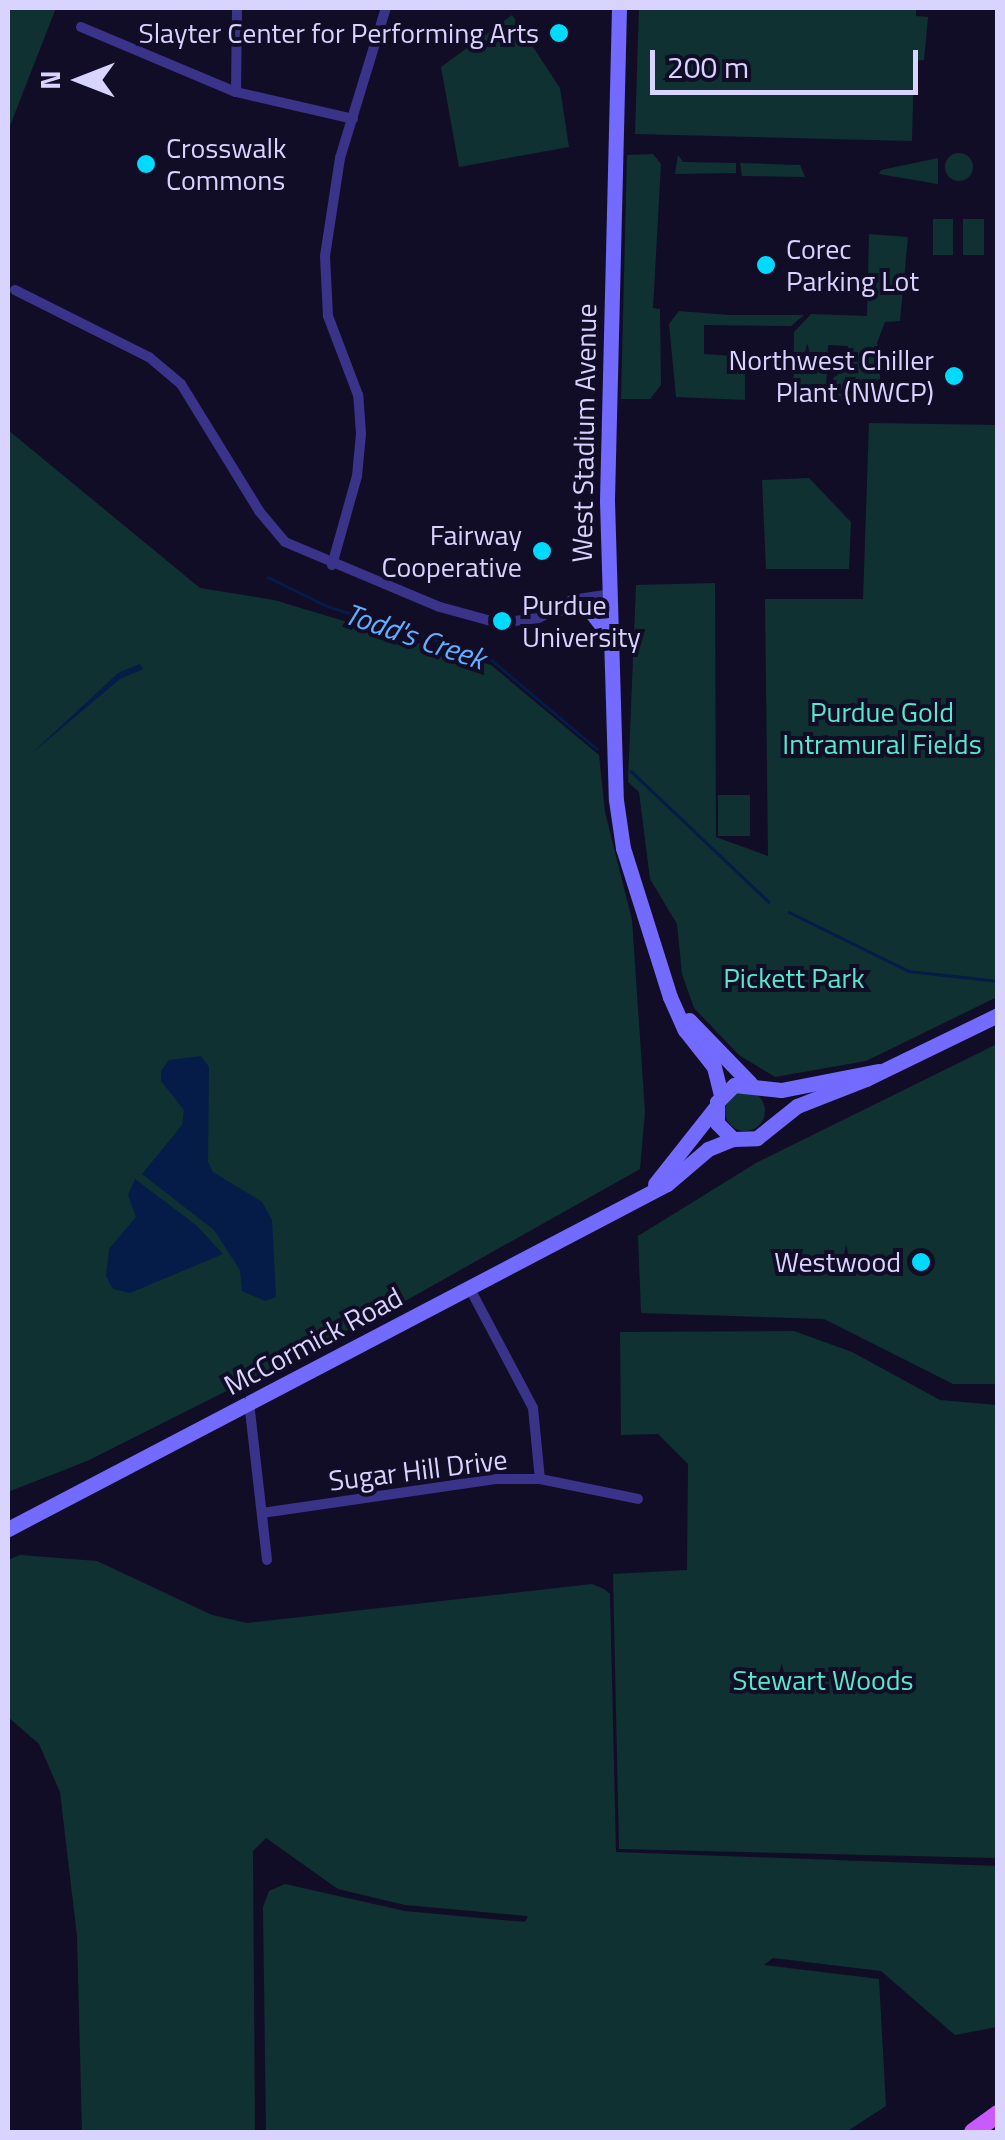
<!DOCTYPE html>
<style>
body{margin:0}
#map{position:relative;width:1005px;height:2140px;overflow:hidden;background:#120d27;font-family:"Titillium Web",sans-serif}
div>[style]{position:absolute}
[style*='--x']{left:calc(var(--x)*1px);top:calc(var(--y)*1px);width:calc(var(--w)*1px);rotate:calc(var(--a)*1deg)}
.green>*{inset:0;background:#0f3131}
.round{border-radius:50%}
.water>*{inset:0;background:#051b48}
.stream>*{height:2.5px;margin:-1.25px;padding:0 1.25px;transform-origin:1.25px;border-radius:1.25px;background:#051b48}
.street>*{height:10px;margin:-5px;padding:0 5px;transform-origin:5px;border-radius:5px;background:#3a338a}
.secondary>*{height:15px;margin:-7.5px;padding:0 7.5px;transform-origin:7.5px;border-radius:7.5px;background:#736aff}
.primary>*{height:18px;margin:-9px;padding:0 9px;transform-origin:9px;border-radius:9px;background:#c85aff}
.dots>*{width:28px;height:28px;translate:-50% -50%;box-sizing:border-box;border:5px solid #120d27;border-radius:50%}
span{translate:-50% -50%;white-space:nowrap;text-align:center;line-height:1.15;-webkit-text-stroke:8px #120d27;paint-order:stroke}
.poi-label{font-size:28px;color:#d9d3ff}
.right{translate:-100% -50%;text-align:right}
.left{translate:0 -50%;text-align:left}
.street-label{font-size:28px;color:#d9d3ff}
.park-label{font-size:28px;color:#53ebcb}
.water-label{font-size:30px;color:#61afff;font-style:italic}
.frame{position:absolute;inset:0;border:10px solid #d9d3ff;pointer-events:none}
.north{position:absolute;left:30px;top:30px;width:100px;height:100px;-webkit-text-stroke:8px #120d27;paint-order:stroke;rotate:270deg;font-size:28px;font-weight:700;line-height:40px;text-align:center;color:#d9d3ff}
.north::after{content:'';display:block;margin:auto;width:35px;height:45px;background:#d9d3ff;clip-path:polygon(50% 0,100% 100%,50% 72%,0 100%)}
.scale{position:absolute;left:650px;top:50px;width:268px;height:45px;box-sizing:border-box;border:5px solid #d9d3ff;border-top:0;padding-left:12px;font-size:30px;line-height:35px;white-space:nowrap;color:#d9d3ff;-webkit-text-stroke:8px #120d27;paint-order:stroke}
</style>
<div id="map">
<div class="green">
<div style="clip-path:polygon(8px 8px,56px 8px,8px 131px)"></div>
<div style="clip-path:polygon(639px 8px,916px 8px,916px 16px,928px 17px,924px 60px,914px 61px,912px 141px,635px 134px)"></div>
<div style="clip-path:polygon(512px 15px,560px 88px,569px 147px,459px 167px,441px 67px)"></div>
<div class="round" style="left:945px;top:153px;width:28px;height:28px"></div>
<div style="clip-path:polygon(653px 154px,661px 164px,653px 308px,660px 309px,661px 385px,650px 399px,621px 399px,627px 155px)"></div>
<div style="clip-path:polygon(678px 155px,683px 162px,736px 163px,736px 173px,675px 174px)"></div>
<div style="clip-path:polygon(938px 158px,938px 184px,879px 174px,881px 170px)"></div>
<div style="clip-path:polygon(740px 163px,800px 165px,805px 177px,742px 176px)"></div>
<div style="clip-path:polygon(933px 219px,953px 219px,953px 255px,933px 255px)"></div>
<div style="clip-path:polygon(963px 219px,984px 219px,984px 255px,963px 255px)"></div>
<div style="clip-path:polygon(869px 234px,908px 237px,900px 321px,885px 322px,877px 343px,882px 398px,876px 405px,840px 400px,833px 378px,849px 367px,848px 346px,828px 345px,826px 390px,813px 404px,793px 404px,794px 332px,811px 314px,867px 316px)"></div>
<div style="clip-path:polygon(679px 311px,729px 315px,804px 315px,791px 326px,704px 325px,704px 354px,745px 357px,745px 400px,676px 397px,669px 324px)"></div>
<div style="clip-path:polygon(869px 423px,997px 425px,997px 997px,866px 1061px,775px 1077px,739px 1055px,694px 1008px,682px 974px,677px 924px,650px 879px,639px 792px,628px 782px,636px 585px,715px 583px,716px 837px,768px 856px,765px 599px,863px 599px)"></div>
<div style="clip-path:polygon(8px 430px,200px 588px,274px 600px,491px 665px,599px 755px,605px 812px,632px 920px,645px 1112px,640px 1169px,398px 1305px,87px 1461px,8px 1492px)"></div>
<div style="clip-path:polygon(809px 478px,851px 522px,849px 569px,766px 569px,762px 480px)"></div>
<div style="clip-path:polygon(718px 795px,750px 795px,750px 836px,718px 836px)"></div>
<div style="clip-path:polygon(997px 1044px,997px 1384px,953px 1384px,824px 1319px,641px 1313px,638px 1236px,756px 1163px)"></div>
<div class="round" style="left:725px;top:1091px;width:40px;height:40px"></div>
<div style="clip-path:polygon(794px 1331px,852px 1352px,940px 1400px,997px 1405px,997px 1858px,619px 1849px,613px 1574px,687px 1570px,688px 1464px,658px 1434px,621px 1435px,620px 1332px)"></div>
<div style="clip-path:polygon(20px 1555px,97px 1561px,212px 1615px,247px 1623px,592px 1584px,604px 1589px,610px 1594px,616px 1852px,997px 1866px,997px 2027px,955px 2035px,881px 1971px,773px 1958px,764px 1965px,879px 1979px,886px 2106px,846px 2132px,266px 2132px,263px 1907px,269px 1891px,285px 1884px,405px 1911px,525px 1922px,528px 1916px,405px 1905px,338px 1889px,266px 1838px,253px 1851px,255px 2132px,82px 2132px,77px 1936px,60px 1792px,39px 1744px,8px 1717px,8px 1560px)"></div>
</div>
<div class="water">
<div style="clip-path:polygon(140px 664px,143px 669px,120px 679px,31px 754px,118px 673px)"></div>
<div style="clip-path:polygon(201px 1056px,209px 1067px,208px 1162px,213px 1172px,262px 1202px,272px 1220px,276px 1297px,265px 1301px,242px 1291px,240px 1270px,214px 1230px,142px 1174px,182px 1125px,184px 1110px,161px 1081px,161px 1071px,169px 1060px)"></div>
<div style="clip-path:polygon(135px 1179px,196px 1225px,223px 1254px,130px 1293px,113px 1289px,106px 1276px,109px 1249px,136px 1217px,128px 1195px)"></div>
</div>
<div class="stream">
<div style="--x:268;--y:577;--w:66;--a:26.2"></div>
<div style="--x:327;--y:606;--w:168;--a:17.4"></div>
<div style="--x:487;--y:656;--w:144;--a:40.2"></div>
<div style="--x:631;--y:771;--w:190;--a:43.5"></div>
<div style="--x:789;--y:912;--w:134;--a:26.2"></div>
<div style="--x:909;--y:971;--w:90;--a:6.4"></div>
</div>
<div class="street">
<div style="--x:81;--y:27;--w:168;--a:22.8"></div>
<div style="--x:236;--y:92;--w:120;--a:13"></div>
<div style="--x:236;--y:92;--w:84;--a:-89.3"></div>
<div style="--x:15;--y:290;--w:150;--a:26.6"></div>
<div style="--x:149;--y:357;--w:42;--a:40.2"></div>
<div style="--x:181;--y:384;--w:149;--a:58.4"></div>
<div style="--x:259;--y:511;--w:40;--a:50"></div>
<div style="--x:285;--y:542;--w:168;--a:22.8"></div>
<div style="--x:440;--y:607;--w:60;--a:15.4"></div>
<div style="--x:498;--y:623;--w:41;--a:-7"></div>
<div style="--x:539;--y:618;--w:38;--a:-29"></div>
<div style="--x:572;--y:600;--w:36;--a:-9"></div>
<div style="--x:332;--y:565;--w:92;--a:-74.3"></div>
<div style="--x:357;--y:476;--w:42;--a:-84.6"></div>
<div style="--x:361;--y:434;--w:39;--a:-94"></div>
<div style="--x:358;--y:395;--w:85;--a:-110.8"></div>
<div style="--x:328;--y:316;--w:60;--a:-92.9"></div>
<div style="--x:325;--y:256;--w:99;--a:-81.3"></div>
<div style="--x:340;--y:158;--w:157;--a:-73"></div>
<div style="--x:469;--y:1287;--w:137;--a:62.1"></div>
<div style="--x:533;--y:1408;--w:71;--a:84.4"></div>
<div style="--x:249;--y:1402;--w:159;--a:83.5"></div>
<div style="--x:262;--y:1513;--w:236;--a:-8.3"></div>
<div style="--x:496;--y:1479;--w:44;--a:0"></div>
<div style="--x:540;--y:1479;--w:100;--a:11.5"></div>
</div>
<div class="secondary">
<div style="--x:619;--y:8;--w:493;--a:91.4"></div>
<div style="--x:607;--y:501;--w:299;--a:88.3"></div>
<div style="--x:616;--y:800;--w:49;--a:81.7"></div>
<div style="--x:623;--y:848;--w:156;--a:72.5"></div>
<div style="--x:670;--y:997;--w:36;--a:66"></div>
<div style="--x:685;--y:1030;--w:47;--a:51.9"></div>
<div style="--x:714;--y:1067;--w:29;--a:76"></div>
<div style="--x:562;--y:608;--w:26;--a:0"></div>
<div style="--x:588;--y:608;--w:29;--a:52"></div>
<div style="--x:689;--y:1020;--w:88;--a:45.9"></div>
<div style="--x:878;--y:1071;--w:99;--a:168.9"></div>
<div style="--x:781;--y:1090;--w:47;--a:-173.9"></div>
<div style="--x:734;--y:1085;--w:24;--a:135"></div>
<div style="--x:717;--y:1102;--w:21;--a:90"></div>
<div style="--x:717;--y:1123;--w:23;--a:45"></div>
<div style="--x:733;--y:1139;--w:24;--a:-2"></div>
<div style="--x:757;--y:1138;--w:51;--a:-38.7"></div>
<div style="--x:797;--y:1106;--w:74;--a:-21.4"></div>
<div style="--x:866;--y:1079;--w:147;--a:-25.9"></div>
<div style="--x:655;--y:1184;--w:97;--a:-51.7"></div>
<div style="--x:8;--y:1529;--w:744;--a:-27.63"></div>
<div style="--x:667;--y:1184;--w:54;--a:-40.5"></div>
<div style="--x:708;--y:1149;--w:27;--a:-22"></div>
</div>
<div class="primary">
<div style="--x:973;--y:2132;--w:31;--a:-36"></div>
</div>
<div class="dots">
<div style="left:559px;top:33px;background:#00dafe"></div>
<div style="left:146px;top:164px;background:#00dafe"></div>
<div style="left:766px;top:265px;background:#00dafe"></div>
<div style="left:954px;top:376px;background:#00dafe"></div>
<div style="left:542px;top:551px;background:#00dafe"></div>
<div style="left:502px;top:621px;background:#00dafe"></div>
<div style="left:921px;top:1262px;background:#00dafe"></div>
</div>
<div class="poi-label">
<span class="right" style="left:539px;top:33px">Slayter Center for Performing Arts</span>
<span class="left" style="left:166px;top:164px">Crosswalk<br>Commons</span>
<span class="left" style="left:786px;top:265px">Corec<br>Parking Lot</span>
<span class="right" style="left:934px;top:376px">Northwest Chiller<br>Plant (NWCP)</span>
<span class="right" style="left:522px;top:551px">Fairway<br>Cooperative</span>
<span class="left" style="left:522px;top:621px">Purdue<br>University</span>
<span class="right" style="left:901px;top:1262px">Westwood</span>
</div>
<div class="street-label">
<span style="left:584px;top:433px;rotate:-89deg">West Stadium Avenue</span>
<span style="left:313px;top:1341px;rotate:-28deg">McCormick Road</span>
<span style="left:418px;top:1470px;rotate:-7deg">Sugar Hill Drive</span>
</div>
<div class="park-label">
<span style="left:882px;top:728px">Purdue Gold<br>Intramural Fields</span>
<span style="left:794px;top:978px">Pickett Park</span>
<span style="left:823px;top:1680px">Stewart Woods</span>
</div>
<div class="water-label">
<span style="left:415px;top:636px;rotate:19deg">Todd's Creek</span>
</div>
<div class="frame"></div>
<div class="north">N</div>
<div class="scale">200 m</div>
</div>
